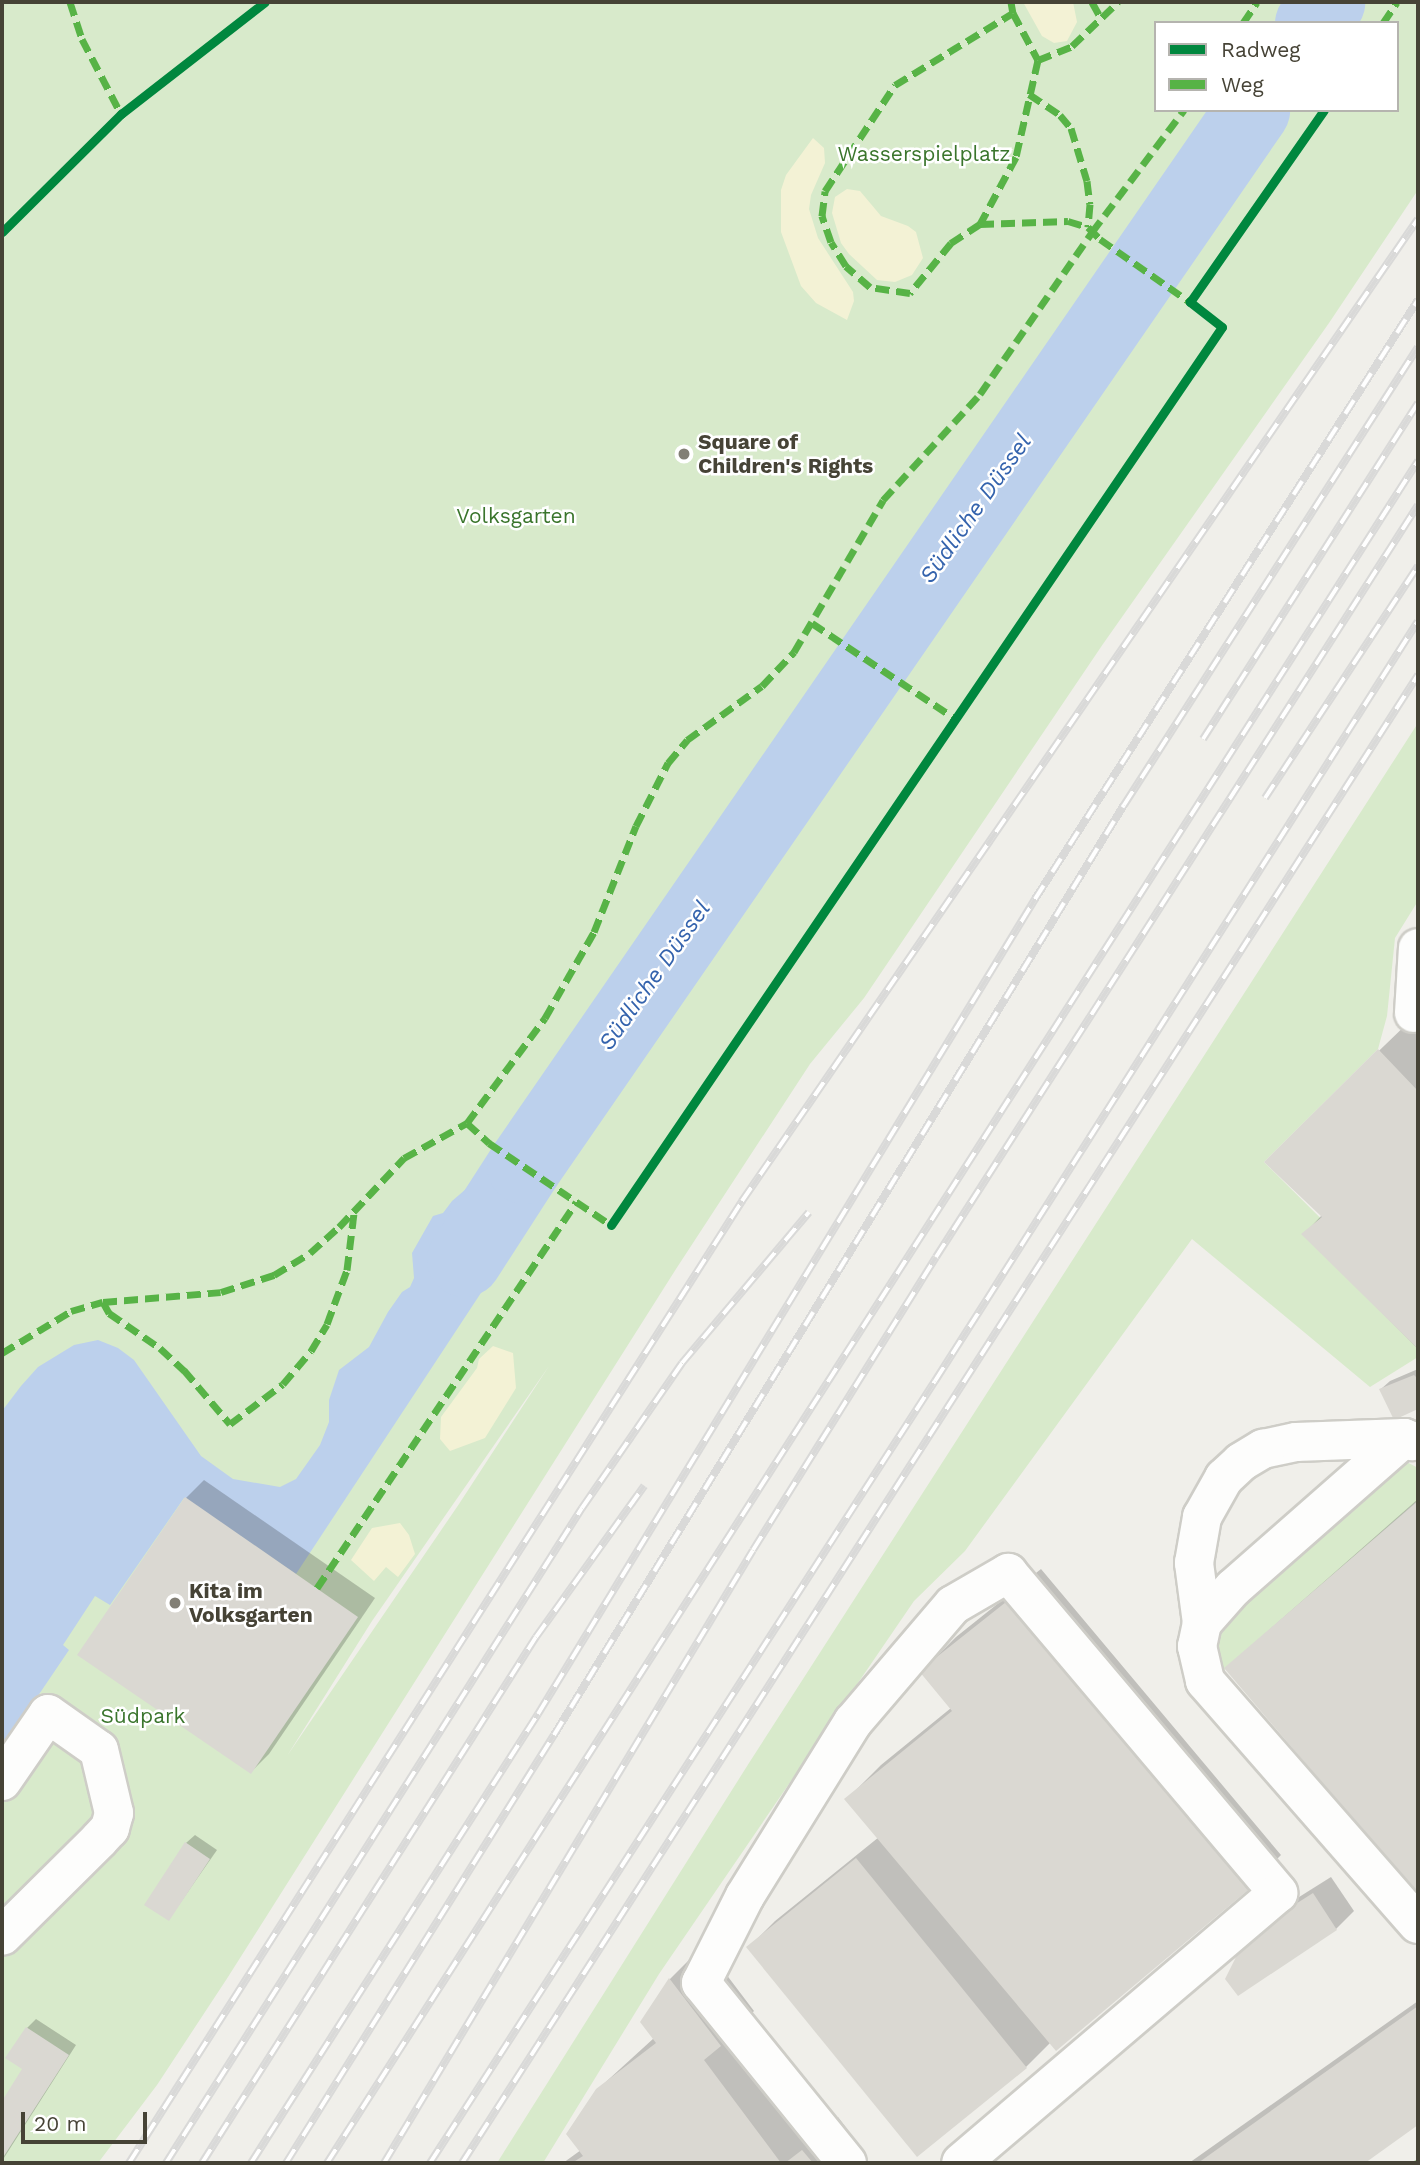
<!DOCTYPE html>
<meta charset="utf-8">
<style>
body{margin:0}
#map{position:relative;width:1420px;height:2165px;overflow:hidden;background:#f0efea;font-family:"Work Sans",sans-serif}
div>[style]{position:absolute}
[style*='--x']{left:calc(var(--x)*1px);top:calc(var(--y)*1px);width:calc(var(--w)*1px);rotate:calc(var(--a)*1deg)}
.green>*{inset:0;background:#d8eacb}
.sand>*{inset:0;background:#f3f2d5}
.water>*{inset:0;background:#bcd0ec}
.shadow>*{inset:0;background:#0003}
.river>*{height:75px;margin:-37.5px;padding:0 37.5px;transform-origin:37.5px;border-radius:37.5px;background:#bcd0ec}
.building>*{inset:0;background:#dad8d2}
.roads{filter:drop-shadow(2px 0 #cecdc7) drop-shadow(-2px 0 #cecdc7) drop-shadow(0 2px #cecdc7) drop-shadow(0 -2px #cecdc7)}
.minor>*{height:38px;margin:-19px;padding:0 19px;transform-origin:19px;border-radius:19px;background:#fdfdfc}
.rail>*{height:8px;margin-top:-4px;transform-origin:0;background:repeating-linear-gradient(90deg,#fff 0 16px,#d9d9d8 0 32px);box-sizing:border-box;border-block:2px solid #d9d9d8}
.quiet>*{height:7px;margin-top:-3.5px;transform-origin:0;background:repeating-linear-gradient(90deg,#57b346 0 14px,transparent 0 21px)}
.cycleway>*{height:9px;margin:-4.5px;padding:0 4.5px;transform-origin:4.5px;border-radius:4.5px;background:#00873e}
.dots>*{width:19px;height:19px;translate:-50% -50%;box-sizing:border-box;border:4px solid #fff;border-radius:50%}
span{translate:-50% -50%;white-space:nowrap;text-align:center;line-height:1.15;-webkit-text-stroke:5px #fff;paint-order:stroke}
.park-label{font-size:21px;color:#3a752c}
.poi-label{font-size:21px;color:#464336;font-weight:700}
.left{translate:0 -50%;text-align:left}
.water-label{font-size:23px;color:#3463ad;font-style:italic}
.frame{position:absolute;inset:0;border:4px solid #464336;pointer-events:none}
.legend{position:absolute;left:1154px;top:21px;width:245px;height:91px;box-sizing:border-box;background:#fff;border:2px solid #b5b4af;margin:0;padding:9px 12px;list-style:none;font-size:21px;color:#464336}
.legend li{display:flex;align-items:center;gap:14px;height:35px}
.legend b{width:35px;border:2px solid #b5b4af}
.scale{position:absolute;left:21px;top:2112px;width:126px;height:32px;box-sizing:border-box;border:4px solid #464336;border-top:0;padding-left:9px;font-size:21px;line-height:24px;white-space:nowrap;color:#464336;-webkit-text-stroke:5px #fff;paint-order:stroke}
</style>
<div id="map">
<div class="green">
<div style="clip-path:polygon(evenodd,2px 2px,1418px 2px,1418px 190px,1329px 323px,1103px 644px,864px 998px,810px 1064px,676px 1269px,228px 1977px,157px 2085px,98px 2163px,2px 2163px,2px 2px,1156px 23px,1397px 23px,1397px 110px,1156px 110px,1156px 23px,2px 2px,549px 1366px,459px 1504px,287px 1756px,372px 1621px,549px 1366px)"></div>
<div style="clip-path:polygon(1418px 723px,1418px 901px,1395px 938px,1387px 1016px,1378px 1049px,1264px 1162px,1418px 1315px,1418px 1357px,1370px 1387px,1192px 1239px,965px 1551px,914px 1601px,659px 1974px,543px 2163px,497px 2163px,749px 1763px)"></div>
<div style="clip-path:polygon(1405px 1461px,1418px 1468px,1418px 1500px,1221px 1673px,1211px 1639px,1224px 1614px)"></div>
</div>
<div class="sand">
<div style="clip-path:polygon(1023px 2px,1073px 2px,1077px 22px,1067px 41px,1054px 43px,1042px 36px)"></div>
<div style="clip-path:polygon(813px 138px,824px 148px,825px 163px,811px 195px,809px 209px,818px 238px,853px 292px,854px 301px,847px 320px,816px 303px,801px 286px,781px 232px,781px 190px,786px 175px)"></div>
<div style="clip-path:polygon(847px 189px,860px 191px,881px 216px,908px 226px,916px 232px,923px 258px,912px 275px,895px 282px,877px 280px,849px 254px,841px 243px,832px 213px,835px 197px)"></div>
<div style="clip-path:polygon(493px 1346px,513px 1353px,516px 1388px,485px 1438px,450px 1451px,440px 1439px,441px 1417px,477px 1368px,479px 1359px)"></div>
<div style="clip-path:polygon(400px 1523px,409px 1535px,415px 1554px,398px 1577px,386px 1567px,374px 1581px,351px 1560px,372px 1528px)"></div>
</div>
<div class="water">
<div style="clip-path:polygon(501px 1159px,548px 1191px,296px 1574px,184px 1498px,110px 1605px,95px 1596px,63px 1645px,69px 1650px,2px 1749px,2px 1411px,21px 1386px,38px 1367px,74px 1345px,98px 1340px,118px 1348px,134px 1360px,201px 1456px,233px 1479px,280px 1487px,296px 1479px,320px 1445px,329px 1422px,329px 1400px,339px 1370px,369px 1347px,388px 1312px,402px 1292px,410px 1287px,414px 1278px,412px 1253px,433px 1216px,443px 1213px,452px 1201px)"></div>
</div>
<div class="shadow">
<div style="clip-path:polygon(1413px 1018px,1418px 1023px,1418px 1349px,1304px 1234px,1322px 1215px,1300px 1127px)"></div>
<div style="clip-path:polygon(1418px 1369px,1418px 1407px,1395px 1418px,1381px 1389px,1390px 1381px)"></div>
<div style="clip-path:polygon(204px 1480px,375px 1598px,269px 1754px,251px 1772px,186px 1498px)"></div>
<div style="clip-path:polygon(1418px 1499px,1418px 1892px,1226px 1668px)"></div>
<div style="clip-path:polygon(1041px 1569px,1281px 1855px,1247px 1889px,1051px 2042px,1026px 2067px,749px 1947px,775px 1921px,879px 1837px,847px 1799px,881px 1765px,951px 1708px,922px 1671px,956px 1637px)"></div>
<div style="clip-path:polygon(195px 1835px,217px 1850px,169px 1919px,186px 1843px)"></div>
<div style="clip-path:polygon(1331px 1877px,1354px 1911px,1336px 1929px,1267px 1917px)"></div>
<div style="clip-path:polygon(704px 1945px,754px 2011px,738px 2027px,818px 2132px,838px 2117px,864px 2152px,852px 2163px,563px 2163px,581px 2150px,597px 2090px,654px 2038px,642px 2022px,670px 1979px)"></div>
<div style="clip-path:polygon(1418px 2001px,1418px 2123px,1362px 2163px,1189px 2163px)"></div>
<div style="clip-path:polygon(36px 2019px,76px 2045px,2px 2161px,2px 2104px,25px 2069px,27px 2028px)"></div>
</div>
<div class="river">
<div style="--x:1312;--y:23;--w:26;--a:-54"></div>
<div style="--x:464;--y:1259;--w:111;--a:-57.2"></div>
<div style="--x:524;--y:1166;--w:1283;--a:-55.42"></div>
</div>
<div class="building">
<div style="clip-path:polygon(1378px 1049px,1418px 1091px,1418px 1349px,1301px 1234px,1322px 1217px,1264px 1162px)"></div>
<div style="clip-path:polygon(1414px 1375px,1418px 1379px,1418px 1409px,1394px 1420px,1379px 1389px)"></div>
<div style="clip-path:polygon(185px 1497px,358px 1617px,251px 1774px,77px 1655px)"></div>
<div style="clip-path:polygon(1418px 1501px,1418px 1895px,1224px 1668px)"></div>
<div style="clip-path:polygon(1006px 1602px,1248px 1890px,1056px 2051px,844px 1799px,952px 1711px,919px 1671px)"></div>
<div style="clip-path:polygon(185px 1842px,210px 1859px,169px 1921px,144px 1905px)"></div>
<div style="clip-path:polygon(856px 1858px,1027px 2068px,917px 2157px,746px 1947px)"></div>
<div style="clip-path:polygon(1313px 1893px,1337px 1930px,1238px 1996px,1225px 1979px,1247px 1935px)"></div>
<div style="clip-path:polygon(669px 1978px,721px 2046px,704px 2060px,781px 2163px,572px 2163px,583px 2156px,566px 2134px,596px 2089px,656px 2043px,640px 2022px)"></div>
<div style="clip-path:polygon(1418px 2006px,1418px 2125px,1365px 2163px,1198px 2163px)"></div>
<div style="clip-path:polygon(26px 2027px,69px 2055px,2px 2159px,2px 2101px,22px 2069px,5px 2058px)"></div>
<div style="clip-path:polygon(802px 2150px,813px 2163px,785px 2163px)"></div>
</div>
<div class="roads">
<div class="minor">
<div style="--x:1414;--y:1013;--w:65;--a:-86.5"></div>
<div style="--x:1404;--y:1438;--w:227;--a:138.7"></div>
<div style="--x:1233;--y:1588;--w:47;--a:131.5"></div>
<div style="--x:1202;--y:1623;--w:24;--a:102"></div>
<div style="--x:1197;--y:1646;--w:36;--a:77"></div>
<div style="--x:1205;--y:1681;--w:323;--a:48.8"></div>
<div style="--x:1202;--y:1623;--w:61;--a:-97.6"></div>
<div style="--x:1194;--y:1563;--w:47;--a:-80.1"></div>
<div style="--x:1202;--y:1517;--w:45;--a:-60.6"></div>
<div style="--x:1224;--y:1478;--w:23;--a:-43"></div>
<div style="--x:1241;--y:1462;--w:26;--a:-31"></div>
<div style="--x:1263;--y:1449;--w:34;--a:-12"></div>
<div style="--x:1296;--y:1442;--w:108;--a:-2.1"></div>
<div style="--x:1404;--y:1438;--w:9;--a:21"></div>
<div style="--x:2;--y:1781;--w:81;--a:-55.5"></div>
<div style="--x:48;--y:1714;--w:62;--a:35.2"></div>
<div style="--x:99;--y:1750;--w:65;--a:76.6"></div>
<div style="--x:114;--y:1813;--w:16;--a:105"></div>
<div style="--x:110;--y:1828;--w:16;--a:133"></div>
<div style="--x:99;--y:1840;--w:136;--a:135.3"></div>
<div style="--x:847;--y:2163;--w:232;--a:-129"></div>
<div style="--x:701;--y:1983;--w:97;--a:-63.2"></div>
<div style="--x:745;--y:1896;--w:205;--a:-58.2"></div>
<div style="--x:853;--y:1722;--w:154;--a:-49.5"></div>
<div style="--x:953;--y:1605;--w:64;--a:-30.2"></div>
<div style="--x:1008;--y:1573;--w:419;--a:49.8"></div>
<div style="--x:1278;--y:1893;--w:416;--a:139.6"></div>
</div>
</div>
<div class="rail">
<div style="--x:1203;--y:739;--w:399;--a:-57.4"></div>
<div style="--x:1265;--y:798;--w:278;--a:-56.6"></div>
<div style="--x:129;--y:2163;--w:1141;--a:-57.49"></div>
<div style="--x:742;--y:1201;--w:1192;--a:-55.46"></div>
<div style="--x:166;--y:2163;--w:776;--a:-57.58"></div>
<div style="--x:582;--y:1508;--w:176;--a:-55.4"></div>
<div style="--x:682;--y:1363;--w:197;--a:-49.9"></div>
<div style="--x:202;--y:2163;--w:623;--a:-57.59"></div>
<div style="--x:536;--y:1637;--w:186;--a:-54.4"></div>
<div style="--x:251;--y:2163;--w:533;--a:-57.41"></div>
<div style="--x:538;--y:1714;--w:955;--a:-58.62"></div>
<div style="--x:1035;--y:899;--w:711;--a:-57.41"></div>
<div style="--x:286;--y:2163;--w:505;--a:-57.95"></div>
<div style="--x:554;--y:1735;--w:1091;--a:-58.5"></div>
<div style="--x:1124;--y:805;--w:544;--a:-57.3"></div>
<div style="--x:327;--y:2163;--w:2022;--a:-57.34"></div>
<div style="--x:384;--y:2163;--w:715;--a:-58.95"></div>
<div style="--x:753;--y:1550;--w:345;--a:-58"></div>
<div style="--x:936;--y:1257;--w:893;--a:-57.34"></div>
<div style="--x:430;--y:2163;--w:931;--a:-57.15"></div>
<div style="--x:935;--y:1381;--w:900;--a:-57.56"></div>
<div style="--x:462;--y:2163;--w:1769;--a:-57.28"></div>
</div>
<div class="quiet">
<div style="--x:70;--y:2;--w:39;--a:72"></div>
<div style="--x:82;--y:39;--w:85;--a:62.5"></div>
<div style="--x:1011;--y:2;--w:11;--a:80"></div>
<div style="--x:1013;--y:13;--w:53;--a:62"></div>
<div style="--x:1038;--y:60;--w:99;--a:102.8"></div>
<div style="--x:1016;--y:157;--w:76;--a:118.2"></div>
<div style="--x:980;--y:224;--w:35;--a:147"></div>
<div style="--x:951;--y:243;--w:65;--a:129.4"></div>
<div style="--x:910;--y:293;--w:40;--a:-171.5"></div>
<div style="--x:870;--y:287;--w:32;--a:-139"></div>
<div style="--x:846;--y:266;--w:28;--a:-122"></div>
<div style="--x:831;--y:242;--w:28;--a:-109"></div>
<div style="--x:822;--y:216;--w:25;--a:-83"></div>
<div style="--x:825;--y:191;--w:127;--a:-56.6"></div>
<div style="--x:895;--y:85;--w:138;--a:-31.4"></div>
<div style="--x:1092;--y:2;--w:18;--a:61"></div>
<div style="--x:1243;--y:23;--w:25;--a:-56"></div>
<div style="--x:1383;--y:23;--w:25;--a:-56"></div>
<div style="--x:1038;--y:60;--w:37;--a:-22"></div>
<div style="--x:1072;--y:46;--w:64;--a:-43.7"></div>
<div style="--x:1029;--y:94;--w:37;--a:34"></div>
<div style="--x:1060;--y:115;--w:17;--a:50"></div>
<div style="--x:1071;--y:128;--w:55;--a:73.2"></div>
<div style="--x:1087;--y:181;--w:23;--a:83"></div>
<div style="--x:1090;--y:204;--w:23;--a:95"></div>
<div style="--x:980;--y:224;--w:88;--a:-2"></div>
<div style="--x:1068;--y:221;--w:21;--a:17"></div>
<div style="--x:1088;--y:227;--w:17;--a:45"></div>
<div style="--x:1100;--y:239;--w:110;--a:35"></div>
<div style="--x:812;--y:623;--w:173;--a:33.7"></div>
<div style="--x:467;--y:1123;--w:30;--a:42"></div>
<div style="--x:489;--y:1143;--w:147;--a:33.9"></div>
<div style="--x:611;--y:1225;--w:5;--a:-53"></div>
<div style="--x:103;--y:1302;--w:13;--a:61"></div>
<div style="--x:109;--y:1313;--w:62;--a:34.5"></div>
<div style="--x:160;--y:1348;--w:33;--a:43"></div>
<div style="--x:184;--y:1370;--w:71;--a:49.6"></div>
<div style="--x:230;--y:1424;--w:66;--a:-37"></div>
<div style="--x:283;--y:1384;--w:43;--a:-49.7"></div>
<div style="--x:311;--y:1351;--w:31;--a:-59"></div>
<div style="--x:327;--y:1324;--w:58;--a:-69.7"></div>
<div style="--x:347;--y:1270;--w:57;--a:-83"></div>
<div style="--x:2;--y:1353;--w:81;--a:-31.3"></div>
<div style="--x:71;--y:1311;--w:33;--a:-16"></div>
<div style="--x:103;--y:1302;--w:118;--a:-4.8"></div>
<div style="--x:221;--y:1292;--w:56;--a:-17.8"></div>
<div style="--x:274;--y:1275;--w:42;--a:-31.4"></div>
<div style="--x:310;--y:1253;--w:39;--a:-42"></div>
<div style="--x:339;--y:1227;--w:95;--a:-46.7"></div>
<div style="--x:404;--y:1158;--w:72;--a:-29.1"></div>
<div style="--x:467;--y:1123;--w:131;--a:-53.4"></div>
<div style="--x:545;--y:1018;--w:99;--a:-60.3"></div>
<div style="--x:594;--y:932;--w:114;--a:-68.4"></div>
<div style="--x:636;--y:826;--w:71;--a:-63.1"></div>
<div style="--x:668;--y:763;--w:30;--a:-50"></div>
<div style="--x:687;--y:740;--w:92;--a:-35.8"></div>
<div style="--x:762;--y:686;--w:47;--a:-46.7"></div>
<div style="--x:794;--y:652;--w:176;--a:-59.6"></div>
<div style="--x:883;--y:500;--w:144;--a:-47.5"></div>
<div style="--x:980;--y:394;--w:197;--a:-55.3"></div>
<div style="--x:1092;--y:232;--w:153;--a:-53"></div>
<div style="--x:317;--y:1588;--w:465;--a:-56.1"></div>
<div style="--x:1417;--y:2163;--w:1;--a:-45"></div>
</div>
<div class="cycleway">
<div style="--x:2;--y:232;--w:168;--a:-44.8"></div>
<div style="--x:121;--y:114;--w:182;--a:-37.9"></div>
<div style="--x:611;--y:1225;--w:1086;--a:-55.77"></div>
<div style="--x:1222;--y:327;--w:41;--a:-142"></div>
<div style="--x:1190;--y:302;--w:234;--a:-55.1"></div>
</div>
<div class="dots">
<div style="left:684px;top:454px;background:#827f75"></div>
<div style="left:175px;top:1603px;background:#827f75"></div>
</div>
<div class="park-label">
<span style="left:924px;top:154px">Wasserspielplatz</span>
<span style="left:516px;top:516px">Volksgarten</span>
<span style="left:143px;top:1716px">Südpark</span>
</div>
<div class="poi-label">
<span class="left" style="left:698px;top:454px">Square of<br>Children's Rights</span>
<span class="left" style="left:189px;top:1603px">Kita im<br>Volksgarten</span>
</div>
<div class="water-label">
<span style="left:976px;top:509px;rotate:-55deg">Südliche Düssel</span>
<span style="left:655px;top:976px;rotate:-55deg">Südliche Düssel</span>
</div>
<div class="frame"></div>
<ul class="legend">
<li><b style="height:9px;background:#00873e"></b>Radweg</li>
<li><b style="height:9px;background:#57b346"></b>Weg</li>
</ul>
<div class="scale">20 m</div>
</div>
